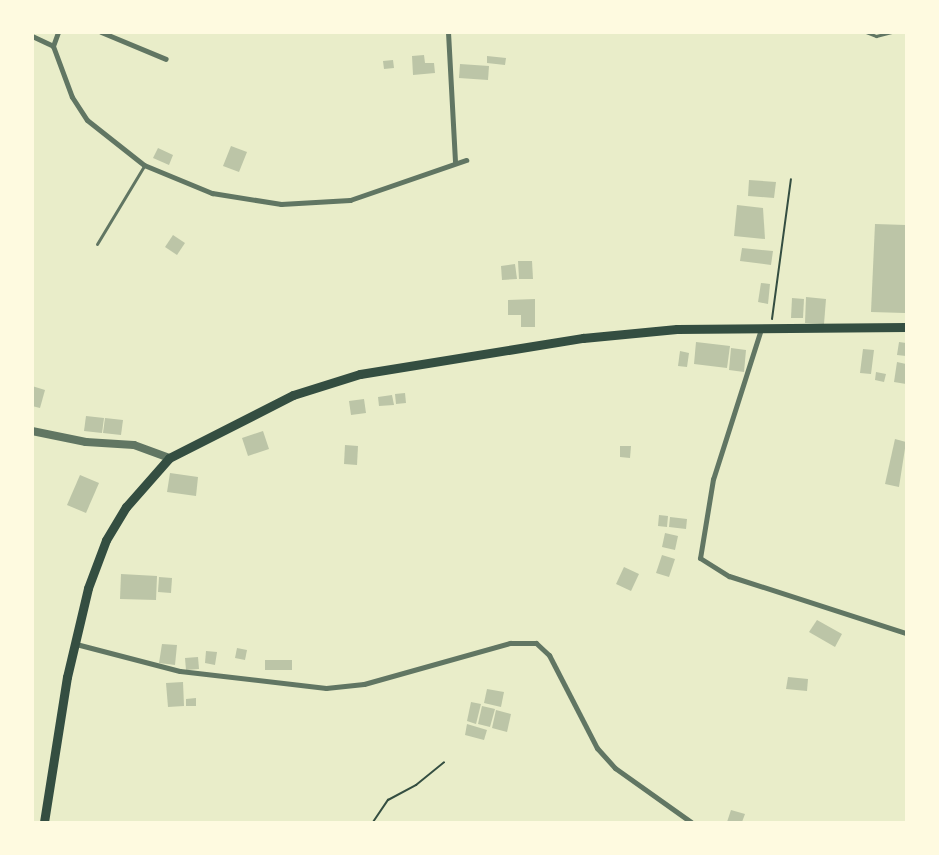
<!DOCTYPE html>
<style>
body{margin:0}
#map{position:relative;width:939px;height:855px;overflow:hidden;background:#e9edc9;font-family:"Playfair Display",serif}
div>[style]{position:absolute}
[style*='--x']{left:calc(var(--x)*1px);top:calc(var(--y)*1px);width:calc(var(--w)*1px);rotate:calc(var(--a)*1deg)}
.building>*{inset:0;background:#bcc5a7}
.path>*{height:2px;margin:-1px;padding:0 1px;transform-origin:1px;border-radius:1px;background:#344e41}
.service>*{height:3px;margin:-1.5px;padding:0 1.5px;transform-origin:1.5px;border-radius:1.5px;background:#617663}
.minor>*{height:5px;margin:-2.5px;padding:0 2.5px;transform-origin:2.5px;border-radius:2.5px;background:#617663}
.tertiary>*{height:8px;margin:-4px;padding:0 4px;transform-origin:4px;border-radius:4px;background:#617663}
.secondary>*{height:9px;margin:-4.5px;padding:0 4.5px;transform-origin:4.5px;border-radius:4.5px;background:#344e41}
span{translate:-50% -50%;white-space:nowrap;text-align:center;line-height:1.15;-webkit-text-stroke:5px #fefae0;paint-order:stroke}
.frame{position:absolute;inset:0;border:34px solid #fefae0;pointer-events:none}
</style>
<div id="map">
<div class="building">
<div style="clip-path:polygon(424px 55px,425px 63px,434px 63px,435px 73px,413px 75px,412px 56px)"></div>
<div style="clip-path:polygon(487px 56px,506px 58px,505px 65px,487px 63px)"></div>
<div style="clip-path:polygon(393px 60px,394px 68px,384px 69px,383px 61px)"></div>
<div style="clip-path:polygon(460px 64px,489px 66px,488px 80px,459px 78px)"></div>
<div style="clip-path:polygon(231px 146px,247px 152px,239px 172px,223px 166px)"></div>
<div style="clip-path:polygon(158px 148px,173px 155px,169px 165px,153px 158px)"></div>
<div style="clip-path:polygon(749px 180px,776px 182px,774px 198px,748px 196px)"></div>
<div style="clip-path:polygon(737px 205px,763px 208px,765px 239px,734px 236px)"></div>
<div style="clip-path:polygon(875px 224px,906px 225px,905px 313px,871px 312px)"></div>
<div style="clip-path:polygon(173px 235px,185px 243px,177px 255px,165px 247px)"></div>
<div style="clip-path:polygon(742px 248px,773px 251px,771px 265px,740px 261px)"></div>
<div style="clip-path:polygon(518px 261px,532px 261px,533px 279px,519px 279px)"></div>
<div style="clip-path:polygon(515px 264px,517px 279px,502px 280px,501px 266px)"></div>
<div style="clip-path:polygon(761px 283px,770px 284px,768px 304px,758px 302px)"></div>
<div style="clip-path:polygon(806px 297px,826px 299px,824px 324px,805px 323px)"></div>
<div style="clip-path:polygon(792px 298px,804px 299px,803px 318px,791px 318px)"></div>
<div style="clip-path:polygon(535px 299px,535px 327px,521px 327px,521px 315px,508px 315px,508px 300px)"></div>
<div style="clip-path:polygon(696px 342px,730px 346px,727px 368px,694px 364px)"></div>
<div style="clip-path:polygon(899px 342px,906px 343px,906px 356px,897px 355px)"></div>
<div style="clip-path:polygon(731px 348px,746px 350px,744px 372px,729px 370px)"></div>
<div style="clip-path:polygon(863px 349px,874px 350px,871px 374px,860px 373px)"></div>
<div style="clip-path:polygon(680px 351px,689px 353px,687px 367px,678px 366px)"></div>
<div style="clip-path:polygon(897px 362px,906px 364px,906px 384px,894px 382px)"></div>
<div style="clip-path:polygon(876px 372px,886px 374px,884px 382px,875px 380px)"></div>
<div style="clip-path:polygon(32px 386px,45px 390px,40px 408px,32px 406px)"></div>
<div style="clip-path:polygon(405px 393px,406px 403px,396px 404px,395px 394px)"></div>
<div style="clip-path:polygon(392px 395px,394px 405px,379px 406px,378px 397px)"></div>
<div style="clip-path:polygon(364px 399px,366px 413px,351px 415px,349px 401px)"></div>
<div style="clip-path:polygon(86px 416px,104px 418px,102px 433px,84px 431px)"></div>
<div style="clip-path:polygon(105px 418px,123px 420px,121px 435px,103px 433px)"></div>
<div style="clip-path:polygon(263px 431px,269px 449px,248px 456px,242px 438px)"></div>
<div style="clip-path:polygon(895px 439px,906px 442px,899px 487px,885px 484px)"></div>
<div style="clip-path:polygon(345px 445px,358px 446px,357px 465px,344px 464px)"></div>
<div style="clip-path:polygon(620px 446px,631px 446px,630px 458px,620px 457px)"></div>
<div style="clip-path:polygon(170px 473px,198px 477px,196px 496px,167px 492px)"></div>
<div style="clip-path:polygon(80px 475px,99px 483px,86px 513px,67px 505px)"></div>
<div style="clip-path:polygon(659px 515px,668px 516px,667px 527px,658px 526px)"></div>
<div style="clip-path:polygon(670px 517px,687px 519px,686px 529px,669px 527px)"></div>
<div style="clip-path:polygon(665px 533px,678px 536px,675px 550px,662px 547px)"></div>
<div style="clip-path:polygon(662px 555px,675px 559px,669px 577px,656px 573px)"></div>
<div style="clip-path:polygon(624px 567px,639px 574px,631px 591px,616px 584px)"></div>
<div style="clip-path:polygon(121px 574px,157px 576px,156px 600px,120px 599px)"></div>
<div style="clip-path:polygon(159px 577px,172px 578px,171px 593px,158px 592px)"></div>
<div style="clip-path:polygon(817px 620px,842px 634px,835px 647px,809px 632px)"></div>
<div style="clip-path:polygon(162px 644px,177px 645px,175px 665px,159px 663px)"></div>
<div style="clip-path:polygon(237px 648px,247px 650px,245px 660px,235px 658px)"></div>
<div style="clip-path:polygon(206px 651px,217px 652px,215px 665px,205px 663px)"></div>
<div style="clip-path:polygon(198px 657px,199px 669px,186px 670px,185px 658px)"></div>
<div style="clip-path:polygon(265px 660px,292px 660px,292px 670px,265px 670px)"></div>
<div style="clip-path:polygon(788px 677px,808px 679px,807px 691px,786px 689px)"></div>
<div style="clip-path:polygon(183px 682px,184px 706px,168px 707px,166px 683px)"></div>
<div style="clip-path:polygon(487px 689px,504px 692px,501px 707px,484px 703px)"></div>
<div style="clip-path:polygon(196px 698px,196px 706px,186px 706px,186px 699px)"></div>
<div style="clip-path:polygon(471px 702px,481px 704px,476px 724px,467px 721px)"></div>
<div style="clip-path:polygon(482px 706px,495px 709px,490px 727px,478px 724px)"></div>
<div style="clip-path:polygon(496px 710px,511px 714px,507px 732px,492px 728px)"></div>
<div style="clip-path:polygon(467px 724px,487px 730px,484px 740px,465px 735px)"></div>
<div style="clip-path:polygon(731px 810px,745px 814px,742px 822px,727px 822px)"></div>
</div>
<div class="path">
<div style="--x:772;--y:319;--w:141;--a:-82.3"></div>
<div style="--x:373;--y:822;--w:27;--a:-56"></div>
<div style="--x:388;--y:800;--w:32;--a:-28"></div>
<div style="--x:416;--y:785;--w:36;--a:-39"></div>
</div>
<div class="service">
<div style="--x:866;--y:32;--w:11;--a:22"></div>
<div style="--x:876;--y:36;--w:16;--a:-14"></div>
<div style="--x:97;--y:244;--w:91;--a:-58.9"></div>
</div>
<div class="minor">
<div style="--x:101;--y:32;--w:70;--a:22.6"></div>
<div style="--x:448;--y:32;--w:130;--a:86.9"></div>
<div style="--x:32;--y:36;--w:23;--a:25"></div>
<div style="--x:53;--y:46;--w:15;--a:-70"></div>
<div style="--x:53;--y:46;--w:54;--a:69.6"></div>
<div style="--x:72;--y:97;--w:27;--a:57"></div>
<div style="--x:87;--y:120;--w:73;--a:38.3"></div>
<div style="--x:144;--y:165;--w:74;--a:22.4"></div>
<div style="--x:212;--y:193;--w:70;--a:9.1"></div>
<div style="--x:281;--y:204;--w:69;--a:-3.3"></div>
<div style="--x:350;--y:200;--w:123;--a:-19"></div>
<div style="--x:761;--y:329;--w:157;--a:107.7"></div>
<div style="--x:713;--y:479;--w:80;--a:99.3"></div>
<div style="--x:700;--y:558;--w:34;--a:32"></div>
<div style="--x:729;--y:576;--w:186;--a:17.9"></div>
<div style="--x:76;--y:644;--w:107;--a:14.6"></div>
<div style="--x:180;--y:671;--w:147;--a:6.6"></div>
<div style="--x:326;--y:688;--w:38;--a:-6"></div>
<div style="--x:364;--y:684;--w:152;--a:-15.7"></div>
<div style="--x:510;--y:643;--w:26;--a:0"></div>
<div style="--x:536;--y:643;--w:18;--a:43"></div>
<div style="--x:549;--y:655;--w:105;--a:62.7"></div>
<div style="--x:597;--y:748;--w:27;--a:48"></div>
<div style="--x:615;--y:768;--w:93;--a:35.4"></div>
</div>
<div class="tertiary">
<div style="--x:32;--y:431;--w:55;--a:11.5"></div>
<div style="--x:86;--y:442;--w:48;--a:3.6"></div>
<div style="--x:134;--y:445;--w:37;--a:20"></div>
</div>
<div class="secondary">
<div style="--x:44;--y:822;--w:147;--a:-81"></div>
<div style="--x:67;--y:677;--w:91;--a:-76.7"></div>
<div style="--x:88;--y:588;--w:51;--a:-69.4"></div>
<div style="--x:106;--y:540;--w:39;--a:-59"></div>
<div style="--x:126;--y:507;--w:65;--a:-48.7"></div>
<div style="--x:169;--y:458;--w:139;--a:-26.9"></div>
<div style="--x:293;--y:395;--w:70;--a:-17.4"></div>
<div style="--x:360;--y:374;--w:226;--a:-9.2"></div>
<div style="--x:583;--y:338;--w:94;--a:-5.5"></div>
<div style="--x:677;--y:329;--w:229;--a:-0.5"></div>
</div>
<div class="frame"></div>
</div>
